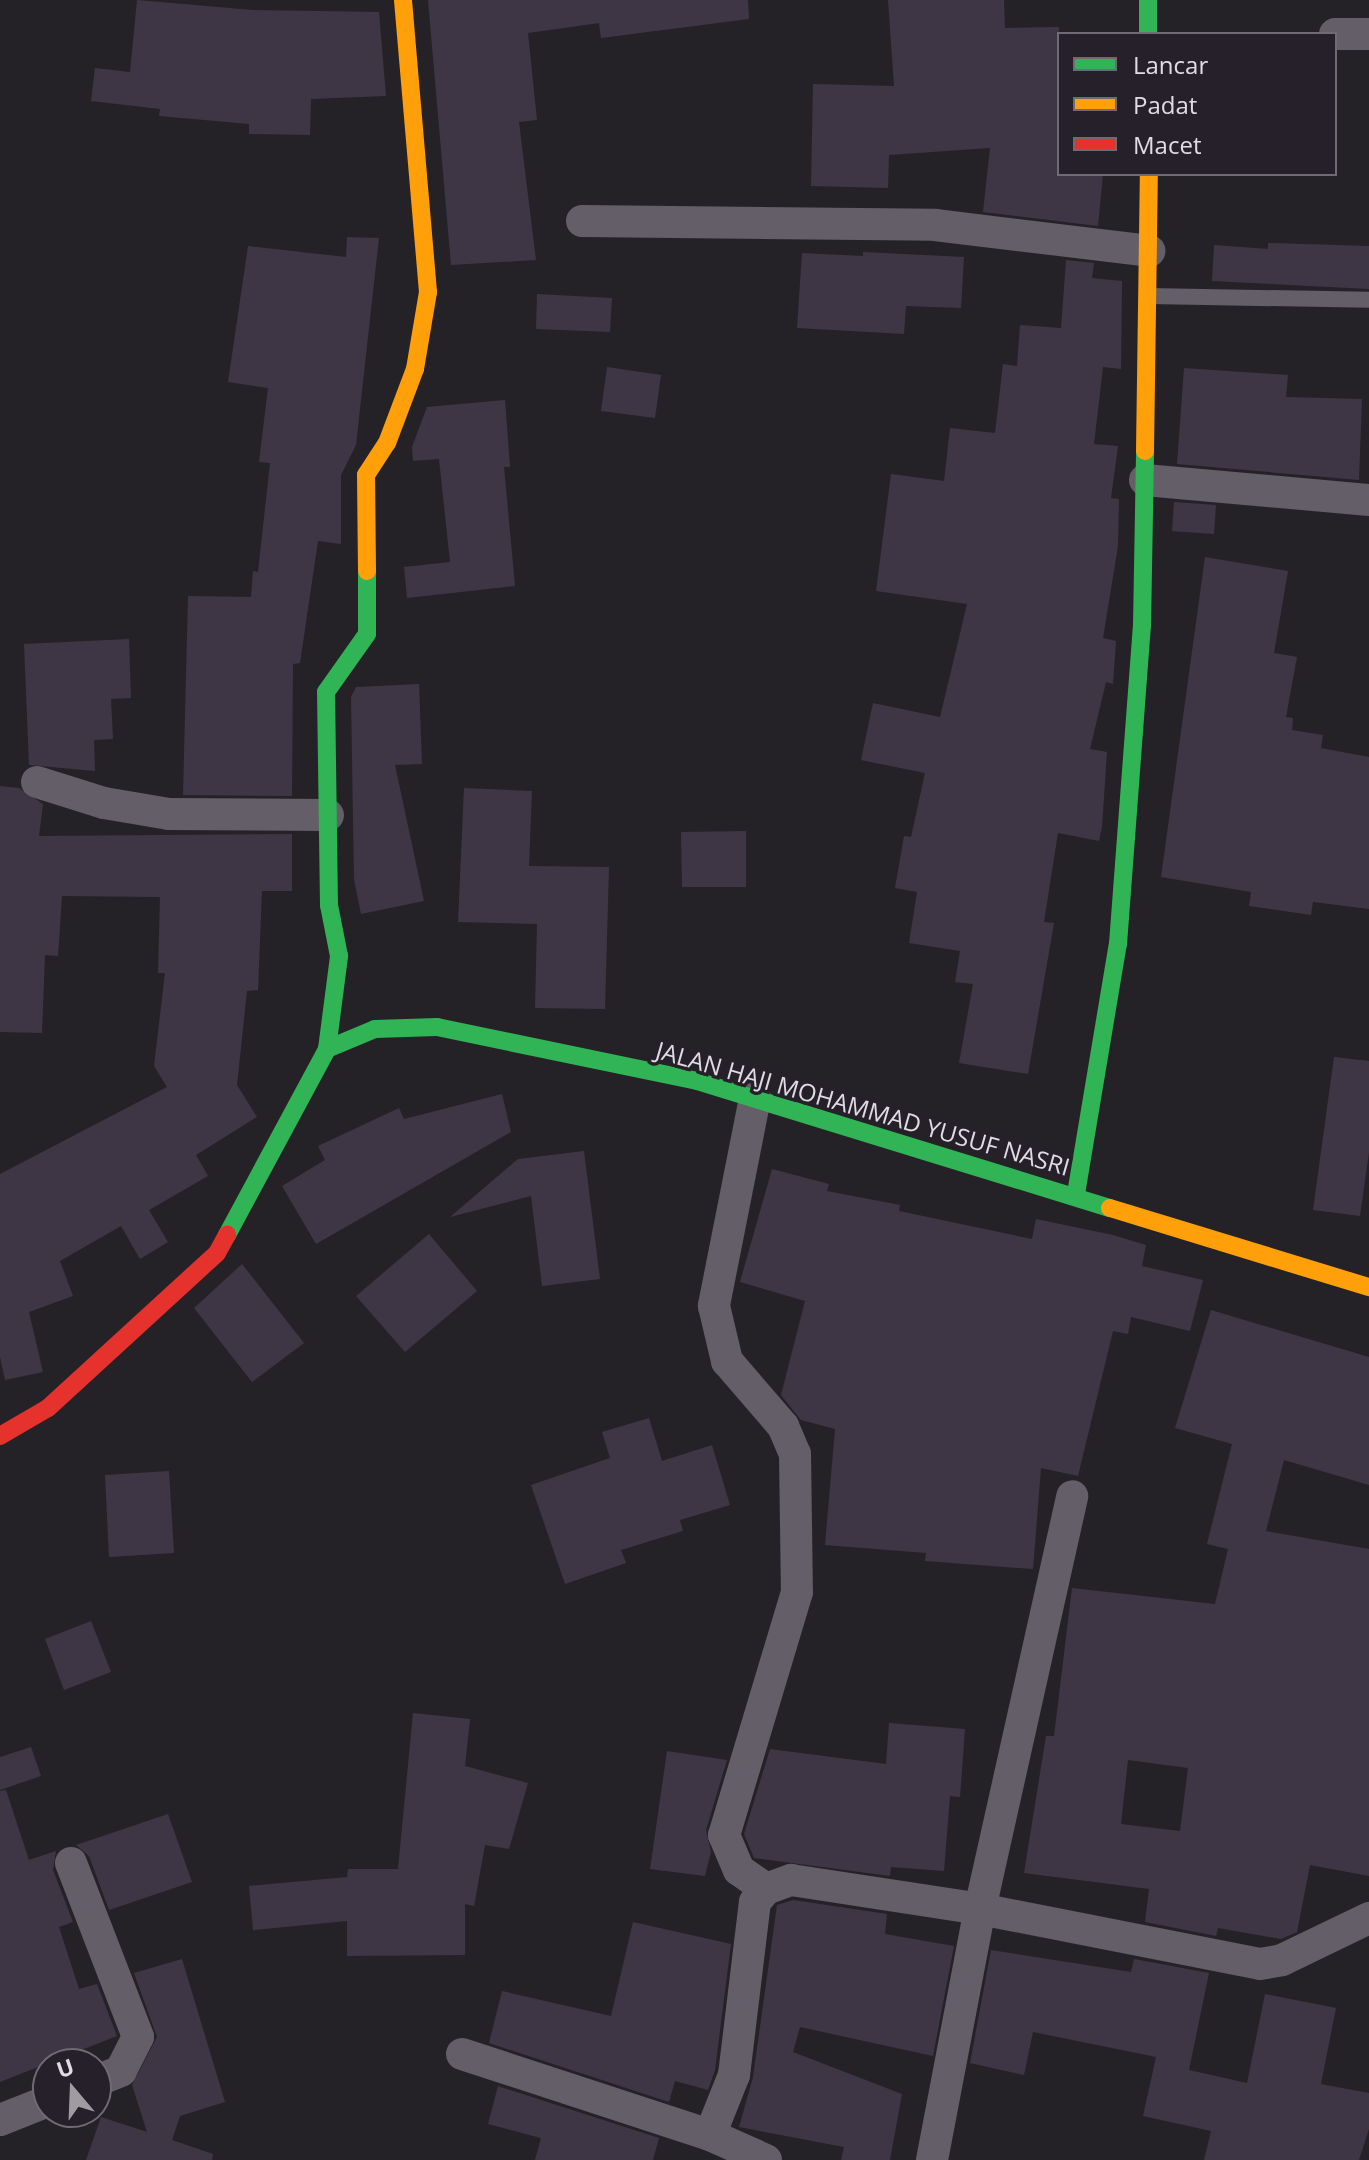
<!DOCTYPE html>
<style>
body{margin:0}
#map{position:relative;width:1369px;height:2160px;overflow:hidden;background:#252227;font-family:"Open Sans",sans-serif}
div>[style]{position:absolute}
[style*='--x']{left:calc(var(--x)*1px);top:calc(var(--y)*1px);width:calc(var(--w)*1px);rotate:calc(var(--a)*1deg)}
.building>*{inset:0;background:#3f3645}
.lane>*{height:16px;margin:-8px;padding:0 8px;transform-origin:8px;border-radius:8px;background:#635e67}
.street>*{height:32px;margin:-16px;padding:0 16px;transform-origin:16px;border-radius:16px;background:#635e67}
.fast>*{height:18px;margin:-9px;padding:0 9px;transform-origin:9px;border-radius:9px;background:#30b455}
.slow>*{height:18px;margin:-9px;padding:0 9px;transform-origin:9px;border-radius:9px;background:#ff9f0a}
.jam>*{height:18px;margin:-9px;padding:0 9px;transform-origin:9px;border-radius:9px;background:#e5322d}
span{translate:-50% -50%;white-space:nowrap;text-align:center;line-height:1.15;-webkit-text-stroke:7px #252029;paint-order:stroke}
.street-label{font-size:24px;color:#e0dce2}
.legend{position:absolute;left:1057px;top:32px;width:280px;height:144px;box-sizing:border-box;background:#252029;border:2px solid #706b73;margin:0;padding:10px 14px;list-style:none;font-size:24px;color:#e0dce2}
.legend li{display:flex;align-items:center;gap:16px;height:40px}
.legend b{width:40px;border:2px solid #706b73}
.north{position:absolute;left:32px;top:2048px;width:80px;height:80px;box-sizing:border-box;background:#252029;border:2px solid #706b73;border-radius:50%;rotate:341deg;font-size:22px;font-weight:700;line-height:32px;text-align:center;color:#e0dce2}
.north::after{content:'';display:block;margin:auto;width:28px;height:36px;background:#9f9ba1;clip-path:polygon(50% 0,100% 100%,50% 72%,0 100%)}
</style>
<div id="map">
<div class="building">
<div style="clip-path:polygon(137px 0,253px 10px,379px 12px,386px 96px,311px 99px,310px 135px,249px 134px,249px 124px,159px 116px,160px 109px,91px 101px,95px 68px,130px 72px)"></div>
<div style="clip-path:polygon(428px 0,748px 0,749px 19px,601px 38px,599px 23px,528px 33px,537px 120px,519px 122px,536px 260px,451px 265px)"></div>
<div style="clip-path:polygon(888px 0,1004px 0,1005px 28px,1059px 27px,1059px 174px,1103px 174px,1098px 226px,983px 212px,990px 148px,889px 155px,888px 188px,811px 186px,813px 84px,894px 86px)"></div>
<div style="clip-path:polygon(347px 237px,379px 238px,356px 445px,341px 475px,341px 544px,318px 541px,300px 663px,293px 664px,292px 796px,183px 795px,188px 596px,251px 597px,253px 571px,258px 572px,270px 463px,259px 462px,268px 388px,228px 382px,248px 246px,346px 257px)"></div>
<div style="clip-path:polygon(1268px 243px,1369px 246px,1369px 289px,1212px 281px,1214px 245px,1268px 249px)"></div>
<div style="clip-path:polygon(863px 252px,964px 257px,961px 308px,906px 306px,904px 334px,797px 328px,802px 253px,863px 256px)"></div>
<div style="clip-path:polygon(1066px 260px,1094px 263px,1092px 278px,1122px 281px,1121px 369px,1103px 367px,1094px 444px,1118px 446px,1111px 498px,1119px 499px,1118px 546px,1103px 638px,1116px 641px,1113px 684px,1106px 682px,1090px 749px,1107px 752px,1102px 827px,1099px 841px,1058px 833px,1044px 922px,1054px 923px,1028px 1074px,959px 1063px,973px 984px,955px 982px,960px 951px,909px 943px,917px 892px,895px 888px,904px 836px,911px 837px,925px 773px,861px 760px,873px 703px,940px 717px,967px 604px,876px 591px,891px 474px,944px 481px,950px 428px,995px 433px,1003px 364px,1017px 366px,1020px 325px,1061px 328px)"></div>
<div style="clip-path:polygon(537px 294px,612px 298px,610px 332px,536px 329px)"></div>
<div style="clip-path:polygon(607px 367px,661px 375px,655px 418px,601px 411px)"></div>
<div style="clip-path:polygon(1184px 368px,1288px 375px,1286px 397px,1362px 399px,1359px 480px,1177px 464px)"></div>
<div style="clip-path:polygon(505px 400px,510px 467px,504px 467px,515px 586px,407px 598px,404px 567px,450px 562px,439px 459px,413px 461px,412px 447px,427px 407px)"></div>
<div style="clip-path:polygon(1174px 502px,1216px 505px,1214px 534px,1172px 531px)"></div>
<div style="clip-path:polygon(1205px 557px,1288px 571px,1274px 653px,1297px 657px,1286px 717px,1293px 718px,1292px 730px,1323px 735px,1321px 748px,1369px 757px,1369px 909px,1313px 902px,1311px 915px,1249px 906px,1251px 892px,1161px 877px)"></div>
<div style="clip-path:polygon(129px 639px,131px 698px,111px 699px,113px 739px,94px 740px,95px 771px,29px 765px,24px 644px)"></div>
<div style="clip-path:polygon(419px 684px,422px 764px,395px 765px,424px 901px,361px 914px,354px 879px,351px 697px,356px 687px)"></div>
<div style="clip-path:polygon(0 786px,19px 788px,43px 804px,39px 836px,292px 834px,292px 891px,262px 891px,258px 990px,247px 991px,237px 1085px,257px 1117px,196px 1155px,208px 1176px,149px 1210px,168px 1242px,140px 1259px,121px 1226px,60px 1261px,73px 1296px,29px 1312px,43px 1372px,5px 1380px,0 1357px,0 1174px,167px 1087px,154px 1066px,165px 973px,158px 973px,160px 897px,62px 896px,58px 956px,45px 955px,42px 1033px,0 1032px)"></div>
<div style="clip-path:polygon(464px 788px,532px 791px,529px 866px,609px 867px,605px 1009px,535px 1008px,537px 924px,458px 922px)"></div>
<div style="clip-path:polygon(746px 831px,746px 887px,682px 887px,681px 832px)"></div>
<div style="clip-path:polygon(1334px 1057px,1369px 1061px,1369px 1152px,1360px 1216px,1313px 1210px)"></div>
<div style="clip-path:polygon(502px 1094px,511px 1132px,316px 1244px,282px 1186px,325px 1160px,318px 1146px,399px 1108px,404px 1119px)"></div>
<div style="clip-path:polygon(584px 1151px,600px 1279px,542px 1286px,531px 1196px,450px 1217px,518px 1159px)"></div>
<div style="clip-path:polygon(772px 1169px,829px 1184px,827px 1191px,900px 1205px,899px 1211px,1032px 1239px,1036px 1219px,1113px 1235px,1146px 1245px,1142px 1266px,1203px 1280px,1190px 1331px,1131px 1317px,1128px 1334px,1113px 1331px,1078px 1476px,1041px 1468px,1033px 1569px,925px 1561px,926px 1553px,825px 1545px,835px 1429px,801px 1420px,781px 1395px,805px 1301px,740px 1282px)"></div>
<div style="clip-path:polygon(429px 1234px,477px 1291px,405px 1352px,356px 1296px)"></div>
<div style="clip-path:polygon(242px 1264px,304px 1343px,252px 1382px,194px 1308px)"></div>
<div style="clip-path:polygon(evenodd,1211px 1310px,1369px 1357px,1369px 1485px,1284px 1460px,1266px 1531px,1369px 1549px,1369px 1876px,1310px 1865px,1297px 1932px,1281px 1939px,1218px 1928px,1216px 1936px,1145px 1922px,1149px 1889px,1024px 1873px,1046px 1736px,1054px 1736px,1072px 1588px,1215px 1604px,1228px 1549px,1207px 1544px,1232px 1444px,1175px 1428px,1211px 1310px,1128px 1760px,1188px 1768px,1180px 1831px,1121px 1824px,1128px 1760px)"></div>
<div style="clip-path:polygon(649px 1418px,662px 1461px,712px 1445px,730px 1505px,680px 1520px,683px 1531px,621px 1550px,626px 1563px,565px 1584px,531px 1485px,610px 1458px,602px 1432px)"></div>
<div style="clip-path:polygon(169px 1471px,174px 1553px,109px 1557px,105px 1475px)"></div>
<div style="clip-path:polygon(91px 1621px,111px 1672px,64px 1690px,45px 1639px)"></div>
<div style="clip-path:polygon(413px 1713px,470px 1719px,465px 1766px,528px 1783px,509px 1849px,485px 1845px,474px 1906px,465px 1904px,465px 1955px,347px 1956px,347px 1921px,253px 1930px,249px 1886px,347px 1877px,348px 1869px,398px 1869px)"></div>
<div style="clip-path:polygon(889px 1723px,965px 1729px,960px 1797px,950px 1796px,944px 1871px,891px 1867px,890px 1876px,754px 1858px,744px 1834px,770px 1749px,886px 1764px)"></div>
<div style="clip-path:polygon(31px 1747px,41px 1776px,0 1790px,0 1757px)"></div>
<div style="clip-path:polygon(667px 1751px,727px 1760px,706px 1830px,711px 1852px,705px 1876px,650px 1869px)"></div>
<div style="clip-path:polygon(6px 1790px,29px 1860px,56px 1851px,53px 1870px,73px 1922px,59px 1927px,79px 1989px,97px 1984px,117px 2036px,0 2082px,0 1791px)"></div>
<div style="clip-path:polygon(168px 1814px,192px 1882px,109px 1910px,89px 1856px,76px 1845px)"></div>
<div style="clip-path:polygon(793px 1900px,887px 1914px,885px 1934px,954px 1946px,933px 2056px,800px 2027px,793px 2052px,902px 2094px,890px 2160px,841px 2160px,844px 2147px,739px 2127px,753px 2077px,777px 1905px)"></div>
<div style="clip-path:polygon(633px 1922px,731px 1944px,715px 2070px,708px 2090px,675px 2081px,669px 2102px,489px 2043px,502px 1991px,611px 2016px)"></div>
<div style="clip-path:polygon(991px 1950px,1131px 1972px,1134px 1959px,1209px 1973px,1189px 2070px,1247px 2083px,1265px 1994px,1336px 2008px,1321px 2084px,1369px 2093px,1369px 2129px,1359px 2160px,1204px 2160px,1211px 2131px,1143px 2116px,1156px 2057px,1033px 2032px,1024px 2075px,970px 2063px)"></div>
<div style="clip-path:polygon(182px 1959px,225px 2102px,180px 2116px,172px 2140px,213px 2154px,212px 2160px,86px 2160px,101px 2117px,147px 2132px,132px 2085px,157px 2037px,134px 1973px)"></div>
<div style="clip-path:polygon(498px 2086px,659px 2138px,653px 2160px,535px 2160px,541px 2138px,488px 2124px)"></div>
</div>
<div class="lane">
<div style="--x:1149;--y:296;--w:220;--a:1"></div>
</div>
<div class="street">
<div style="--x:1335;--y:34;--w:34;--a:0"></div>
<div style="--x:582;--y:221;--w:353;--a:0.6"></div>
<div style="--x:935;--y:225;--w:216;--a:6.9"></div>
<div style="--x:1145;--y:480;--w:225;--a:5.1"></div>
<div style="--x:37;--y:782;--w:70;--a:17.4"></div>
<div style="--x:104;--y:803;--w:66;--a:9.6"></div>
<div style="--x:169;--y:814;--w:159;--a:0.4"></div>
<div style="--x:755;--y:1098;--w:212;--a:101.2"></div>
<div style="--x:714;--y:1306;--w:57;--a:76.7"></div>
<div style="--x:727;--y:1361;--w:86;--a:49.3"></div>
<div style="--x:783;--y:1426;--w:30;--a:67"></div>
<div style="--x:795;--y:1454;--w:138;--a:89.2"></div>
<div style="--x:797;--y:1592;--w:254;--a:106.7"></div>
<div style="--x:724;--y:1835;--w:38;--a:67"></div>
<div style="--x:739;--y:1870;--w:33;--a:35"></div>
<div style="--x:71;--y:1863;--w:186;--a:68.9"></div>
<div style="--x:138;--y:2037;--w:38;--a:117"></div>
<div style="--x:121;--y:2071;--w:27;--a:158"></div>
<div style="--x:462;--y:2054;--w:261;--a:18.1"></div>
<div style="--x:0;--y:2120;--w:52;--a:-21.6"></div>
<div style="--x:766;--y:2160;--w:61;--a:-155.9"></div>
<div style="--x:710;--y:2135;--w:65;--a:-68.2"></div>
<div style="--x:734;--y:2075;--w:174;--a:-83.1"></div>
<div style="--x:755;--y:1902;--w:17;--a:-50"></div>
<div style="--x:766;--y:1889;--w:27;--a:-20"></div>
<div style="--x:791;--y:1880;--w:191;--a:8.7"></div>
<div style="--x:980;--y:1909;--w:285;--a:11.1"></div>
<div style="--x:1260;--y:1964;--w:22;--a:-10"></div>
<div style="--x:1282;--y:1960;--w:97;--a:-25.8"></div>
<div style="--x:932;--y:2160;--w:256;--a:-79.2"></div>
<div style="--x:980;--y:1909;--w:423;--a:-77.4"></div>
</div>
<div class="fast">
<div style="--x:1148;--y:0;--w:34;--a:90"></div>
<div style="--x:327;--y:1049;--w:94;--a:-82.6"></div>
<div style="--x:339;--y:956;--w:52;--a:-101.1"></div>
<div style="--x:329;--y:905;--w:213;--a:-90.8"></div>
<div style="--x:326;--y:692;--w:71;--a:-54.7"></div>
<div style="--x:367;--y:634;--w:63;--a:-90"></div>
<div style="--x:1076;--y:1194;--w:254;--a:-80.5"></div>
<div style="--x:1118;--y:944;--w:319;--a:-85.7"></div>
<div style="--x:1142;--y:626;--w:175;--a:-89"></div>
<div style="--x:227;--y:1235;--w:211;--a:-61.7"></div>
<div style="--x:327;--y:1049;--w:52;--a:-22.6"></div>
<div style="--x:375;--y:1029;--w:62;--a:-1.8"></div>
<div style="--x:437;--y:1027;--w:266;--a:11.7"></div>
<div style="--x:697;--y:1081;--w:432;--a:17.1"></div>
</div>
<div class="slow">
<div style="--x:1145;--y:451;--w:277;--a:-89.2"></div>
<div style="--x:367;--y:571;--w:96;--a:-90.6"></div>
<div style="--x:366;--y:475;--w:38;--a:-57"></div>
<div style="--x:387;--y:443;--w:79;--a:-69.3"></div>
<div style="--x:415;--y:369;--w:78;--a:-80.4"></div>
<div style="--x:428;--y:292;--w:293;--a:-94.9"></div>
<div style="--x:1110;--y:1208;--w:271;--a:17"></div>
</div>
<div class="jam">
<div style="--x:0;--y:1436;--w:56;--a:-30.3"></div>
<div style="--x:48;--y:1408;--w:229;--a:-42.5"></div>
<div style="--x:217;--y:1253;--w:21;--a:-61"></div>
</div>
<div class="street-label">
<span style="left:863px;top:1108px;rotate:16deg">JALAN HAJI MOHAMMAD YUSUF NASRI</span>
</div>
<ul class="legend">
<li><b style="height:10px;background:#30b455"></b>Lancar</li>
<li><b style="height:10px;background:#ff9f0a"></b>Padat</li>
<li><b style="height:10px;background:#e5322d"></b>Macet</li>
</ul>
<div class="north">U</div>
</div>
